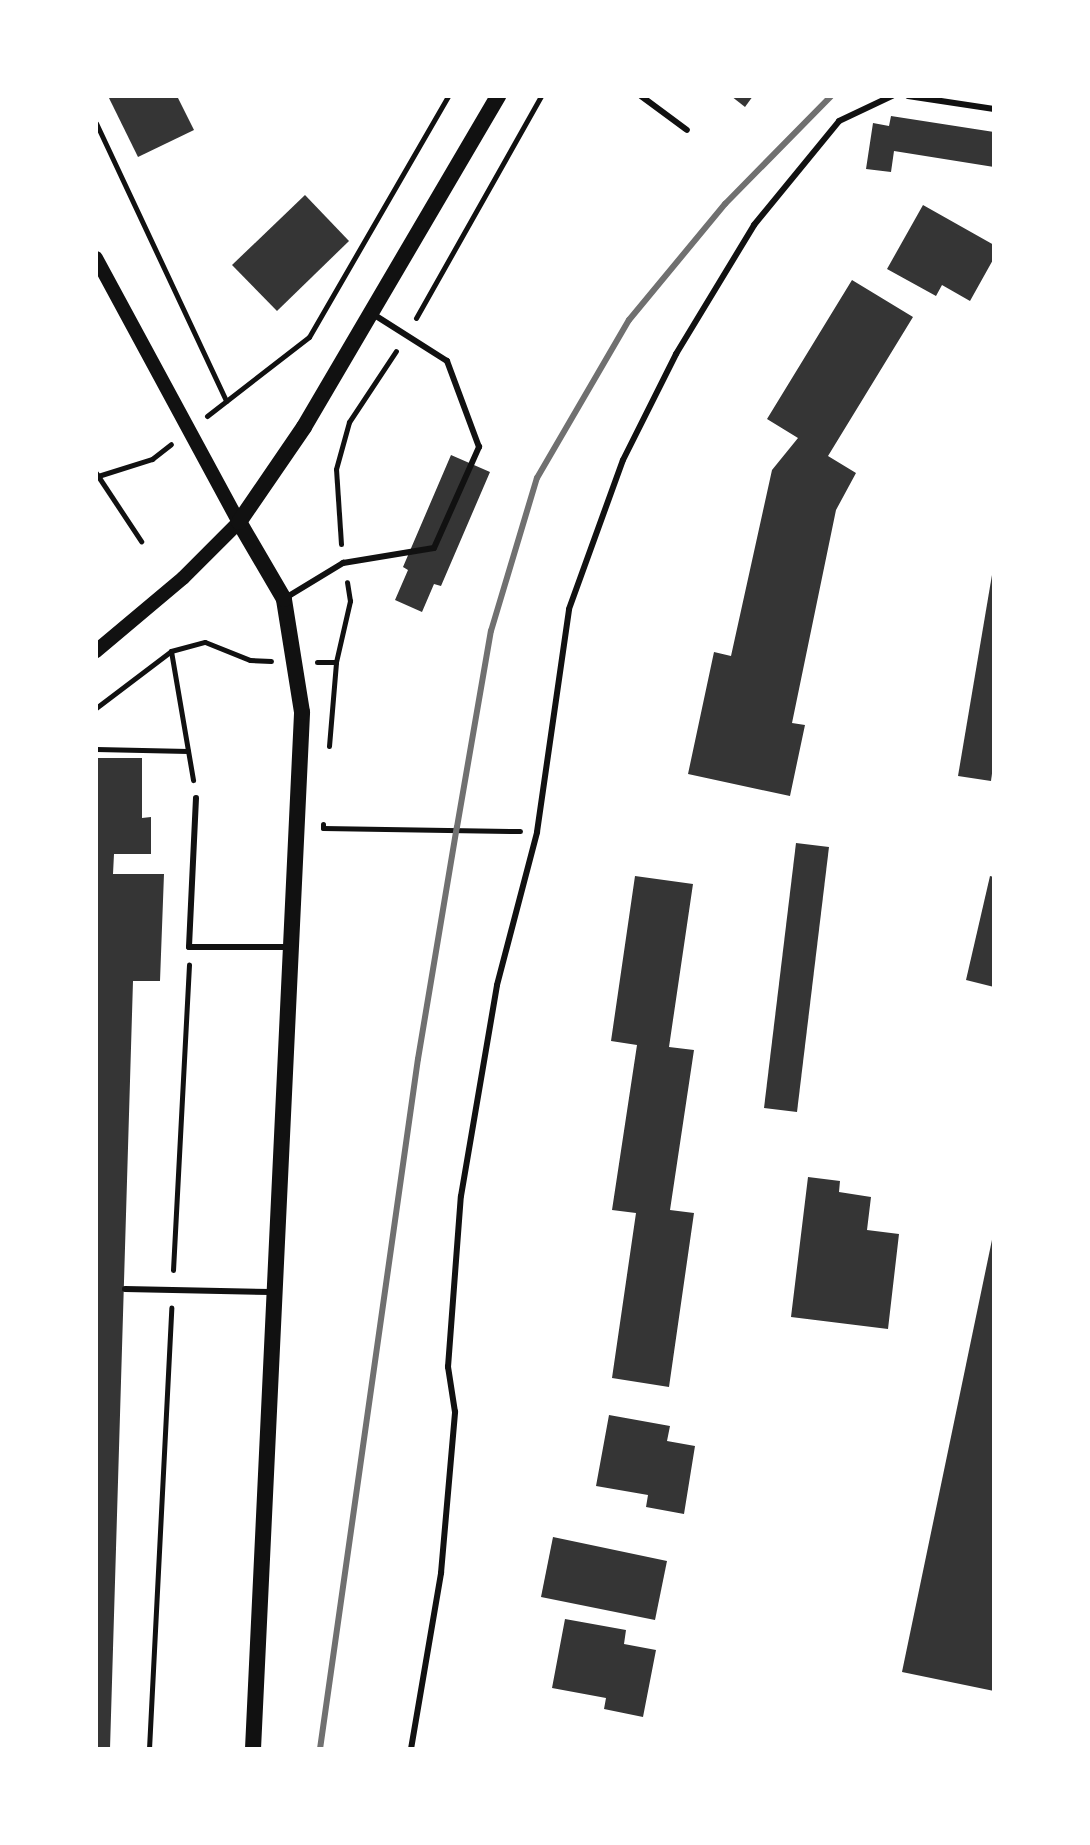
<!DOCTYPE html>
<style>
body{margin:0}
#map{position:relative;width:1090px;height:1845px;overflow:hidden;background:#fff;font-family:"IBM Plex Sans",sans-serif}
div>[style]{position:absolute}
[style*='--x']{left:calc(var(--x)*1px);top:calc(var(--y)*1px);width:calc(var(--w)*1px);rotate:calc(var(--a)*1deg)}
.building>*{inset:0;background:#353535}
.path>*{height:5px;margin:-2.5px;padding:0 2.5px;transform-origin:2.5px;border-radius:2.5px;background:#111}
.service>*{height:6px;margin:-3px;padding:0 3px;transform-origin:3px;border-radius:3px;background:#111}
.tertiary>*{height:14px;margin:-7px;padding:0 7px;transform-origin:7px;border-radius:7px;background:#111}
.secondary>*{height:16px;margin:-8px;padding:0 8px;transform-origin:8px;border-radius:8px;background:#111}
.rail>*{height:6px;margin:-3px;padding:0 3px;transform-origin:3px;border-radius:3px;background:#707070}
span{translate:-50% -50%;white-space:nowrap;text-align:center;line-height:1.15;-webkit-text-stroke:6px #fff;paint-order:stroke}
.frame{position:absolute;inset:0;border:98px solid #fff;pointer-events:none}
</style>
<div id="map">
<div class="building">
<div style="clip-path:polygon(108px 96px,177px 96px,194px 130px,138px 157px)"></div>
<div style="clip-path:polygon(731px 96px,753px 96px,745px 107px)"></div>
<div style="clip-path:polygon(891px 116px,994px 132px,994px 167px,894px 151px,891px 172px,866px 169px,873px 123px,889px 126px)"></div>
<div style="clip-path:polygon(305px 195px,349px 241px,277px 311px,232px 265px)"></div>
<div style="clip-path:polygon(923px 205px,994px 245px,994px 258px,970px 301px,942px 285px,936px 296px,887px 269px)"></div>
<div style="clip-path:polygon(852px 280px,913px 317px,828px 456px,856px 473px,836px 510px,792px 723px,805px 725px,790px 796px,688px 774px,714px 652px,731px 656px,772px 470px,798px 438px,767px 419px)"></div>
<div style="clip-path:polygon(451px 455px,490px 472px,441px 586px,434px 584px,422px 612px,395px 600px,408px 570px,403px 567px)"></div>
<div style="clip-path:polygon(994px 563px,994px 759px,991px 781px,958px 776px)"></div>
<div style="clip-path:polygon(96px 758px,142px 758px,142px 818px,151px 817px,151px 854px,114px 854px,113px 874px,164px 874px,160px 981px,133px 981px,110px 1749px,96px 1749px)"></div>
<div style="clip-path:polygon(796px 843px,829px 847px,797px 1112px,764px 1108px)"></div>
<div style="clip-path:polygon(635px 876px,693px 884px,669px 1047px,694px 1050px,670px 1210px,694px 1213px,669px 1387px,612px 1378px,636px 1213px,612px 1210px,637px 1045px,611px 1041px)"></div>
<div style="clip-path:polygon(990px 876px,994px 877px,994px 987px,966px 980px)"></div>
<div style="clip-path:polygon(808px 1177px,840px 1181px,839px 1192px,871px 1197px,867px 1230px,899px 1234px,888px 1329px,791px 1317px)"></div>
<div style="clip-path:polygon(993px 1235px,994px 1235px,994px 1691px,902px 1672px)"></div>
<div style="clip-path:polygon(609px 1415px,670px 1426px,667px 1441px,695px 1446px,684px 1514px,646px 1507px,648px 1495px,596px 1486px)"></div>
<div style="clip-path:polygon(553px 1537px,667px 1561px,655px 1620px,541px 1597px)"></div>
<div style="clip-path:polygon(565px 1619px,626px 1630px,624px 1644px,656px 1650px,643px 1717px,604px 1709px,606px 1698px,552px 1688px)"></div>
</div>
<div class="path">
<div style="--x:96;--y:123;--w:307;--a:64.9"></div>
<div style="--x:416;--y:318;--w:255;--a:-60.6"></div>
<div style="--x:207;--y:416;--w:129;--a:-37.8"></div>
<div style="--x:309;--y:337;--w:278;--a:-60"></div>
<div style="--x:96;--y:473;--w:82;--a:56.5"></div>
<div style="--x:98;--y:476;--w:57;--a:-17.5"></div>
<div style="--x:152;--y:459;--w:24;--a:-38"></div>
<div style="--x:341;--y:544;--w:75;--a:-93.8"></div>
<div style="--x:336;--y:469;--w:49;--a:-74.5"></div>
<div style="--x:349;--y:422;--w:85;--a:-56.5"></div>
<div style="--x:171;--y:651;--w:131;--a:80.3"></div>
<div style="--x:317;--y:662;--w:19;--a:0"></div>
<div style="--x:96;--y:708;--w:94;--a:-37.2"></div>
<div style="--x:171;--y:651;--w:35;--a:-15"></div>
<div style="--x:205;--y:642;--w:48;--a:21.8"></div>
<div style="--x:250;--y:660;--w:21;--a:3"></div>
<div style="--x:329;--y:746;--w:84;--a:-85.2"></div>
<div style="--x:336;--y:662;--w:63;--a:-77.1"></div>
<div style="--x:350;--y:601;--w:19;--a:-99"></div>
<div style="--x:96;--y:749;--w:92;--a:1.2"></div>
<div style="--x:323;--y:824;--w:4;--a:90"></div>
<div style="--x:323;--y:828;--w:197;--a:0.9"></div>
<div style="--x:173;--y:1270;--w:306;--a:-87"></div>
<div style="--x:149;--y:1749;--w:442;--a:-87.1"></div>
</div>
<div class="service">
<div style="--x:641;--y:96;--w:57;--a:36.5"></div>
<div style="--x:908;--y:96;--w:87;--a:8.6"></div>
<div style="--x:287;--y:597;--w:66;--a:-31.3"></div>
<div style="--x:343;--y:563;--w:92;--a:-9.4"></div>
<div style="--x:434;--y:548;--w:111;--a:-66"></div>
<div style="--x:479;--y:447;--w:92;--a:-110.4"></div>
<div style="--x:447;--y:361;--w:88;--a:-147.6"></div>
<div style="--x:196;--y:798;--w:149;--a:92.7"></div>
<div style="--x:189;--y:947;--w:100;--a:0"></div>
<div style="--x:125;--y:1289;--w:146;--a:1.2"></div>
<div style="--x:411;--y:1749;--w:179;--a:-80.3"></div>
<div style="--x:441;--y:1573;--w:162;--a:-85"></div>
<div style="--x:455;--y:1412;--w:46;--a:-98.8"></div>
<div style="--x:448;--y:1367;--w:171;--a:-85.7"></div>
<div style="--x:461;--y:1196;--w:214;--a:-80.3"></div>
<div style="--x:497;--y:985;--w:158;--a:-75.3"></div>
<div style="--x:537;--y:832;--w:225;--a:-81.8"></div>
<div style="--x:569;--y:609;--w:158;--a:-70.1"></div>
<div style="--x:623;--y:460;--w:119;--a:-63.4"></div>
<div style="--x:676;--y:354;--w:151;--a:-58.8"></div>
<div style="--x:754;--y:225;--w:134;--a:-50.7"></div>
<div style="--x:839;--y:121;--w:59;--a:-25.3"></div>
</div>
<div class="tertiary">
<div style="--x:96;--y:258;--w:300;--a:61.6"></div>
<div style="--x:239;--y:522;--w:79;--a:135"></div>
<div style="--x:183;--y:578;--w:114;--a:140"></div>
</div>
<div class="secondary">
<div style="--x:253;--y:1749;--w:1038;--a:-87.29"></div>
<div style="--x:302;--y:712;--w:114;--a:-99.1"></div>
<div style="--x:284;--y:599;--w:89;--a:-120.3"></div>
<div style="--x:239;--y:522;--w:115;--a:-55.6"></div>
<div style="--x:304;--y:427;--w:384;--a:-59.6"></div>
</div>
<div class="rail">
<div style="--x:320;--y:1749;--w:697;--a:-81.92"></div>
<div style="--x:418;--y:1059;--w:235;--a:-80.5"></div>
<div style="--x:457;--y:827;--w:199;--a:-80.2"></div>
<div style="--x:491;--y:631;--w:160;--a:-73.3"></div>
<div style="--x:537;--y:478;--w:183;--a:-59.8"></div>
<div style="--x:629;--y:320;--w:151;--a:-50.4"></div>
<div style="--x:725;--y:204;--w:151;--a:-45.5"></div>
</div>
<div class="frame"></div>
</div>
